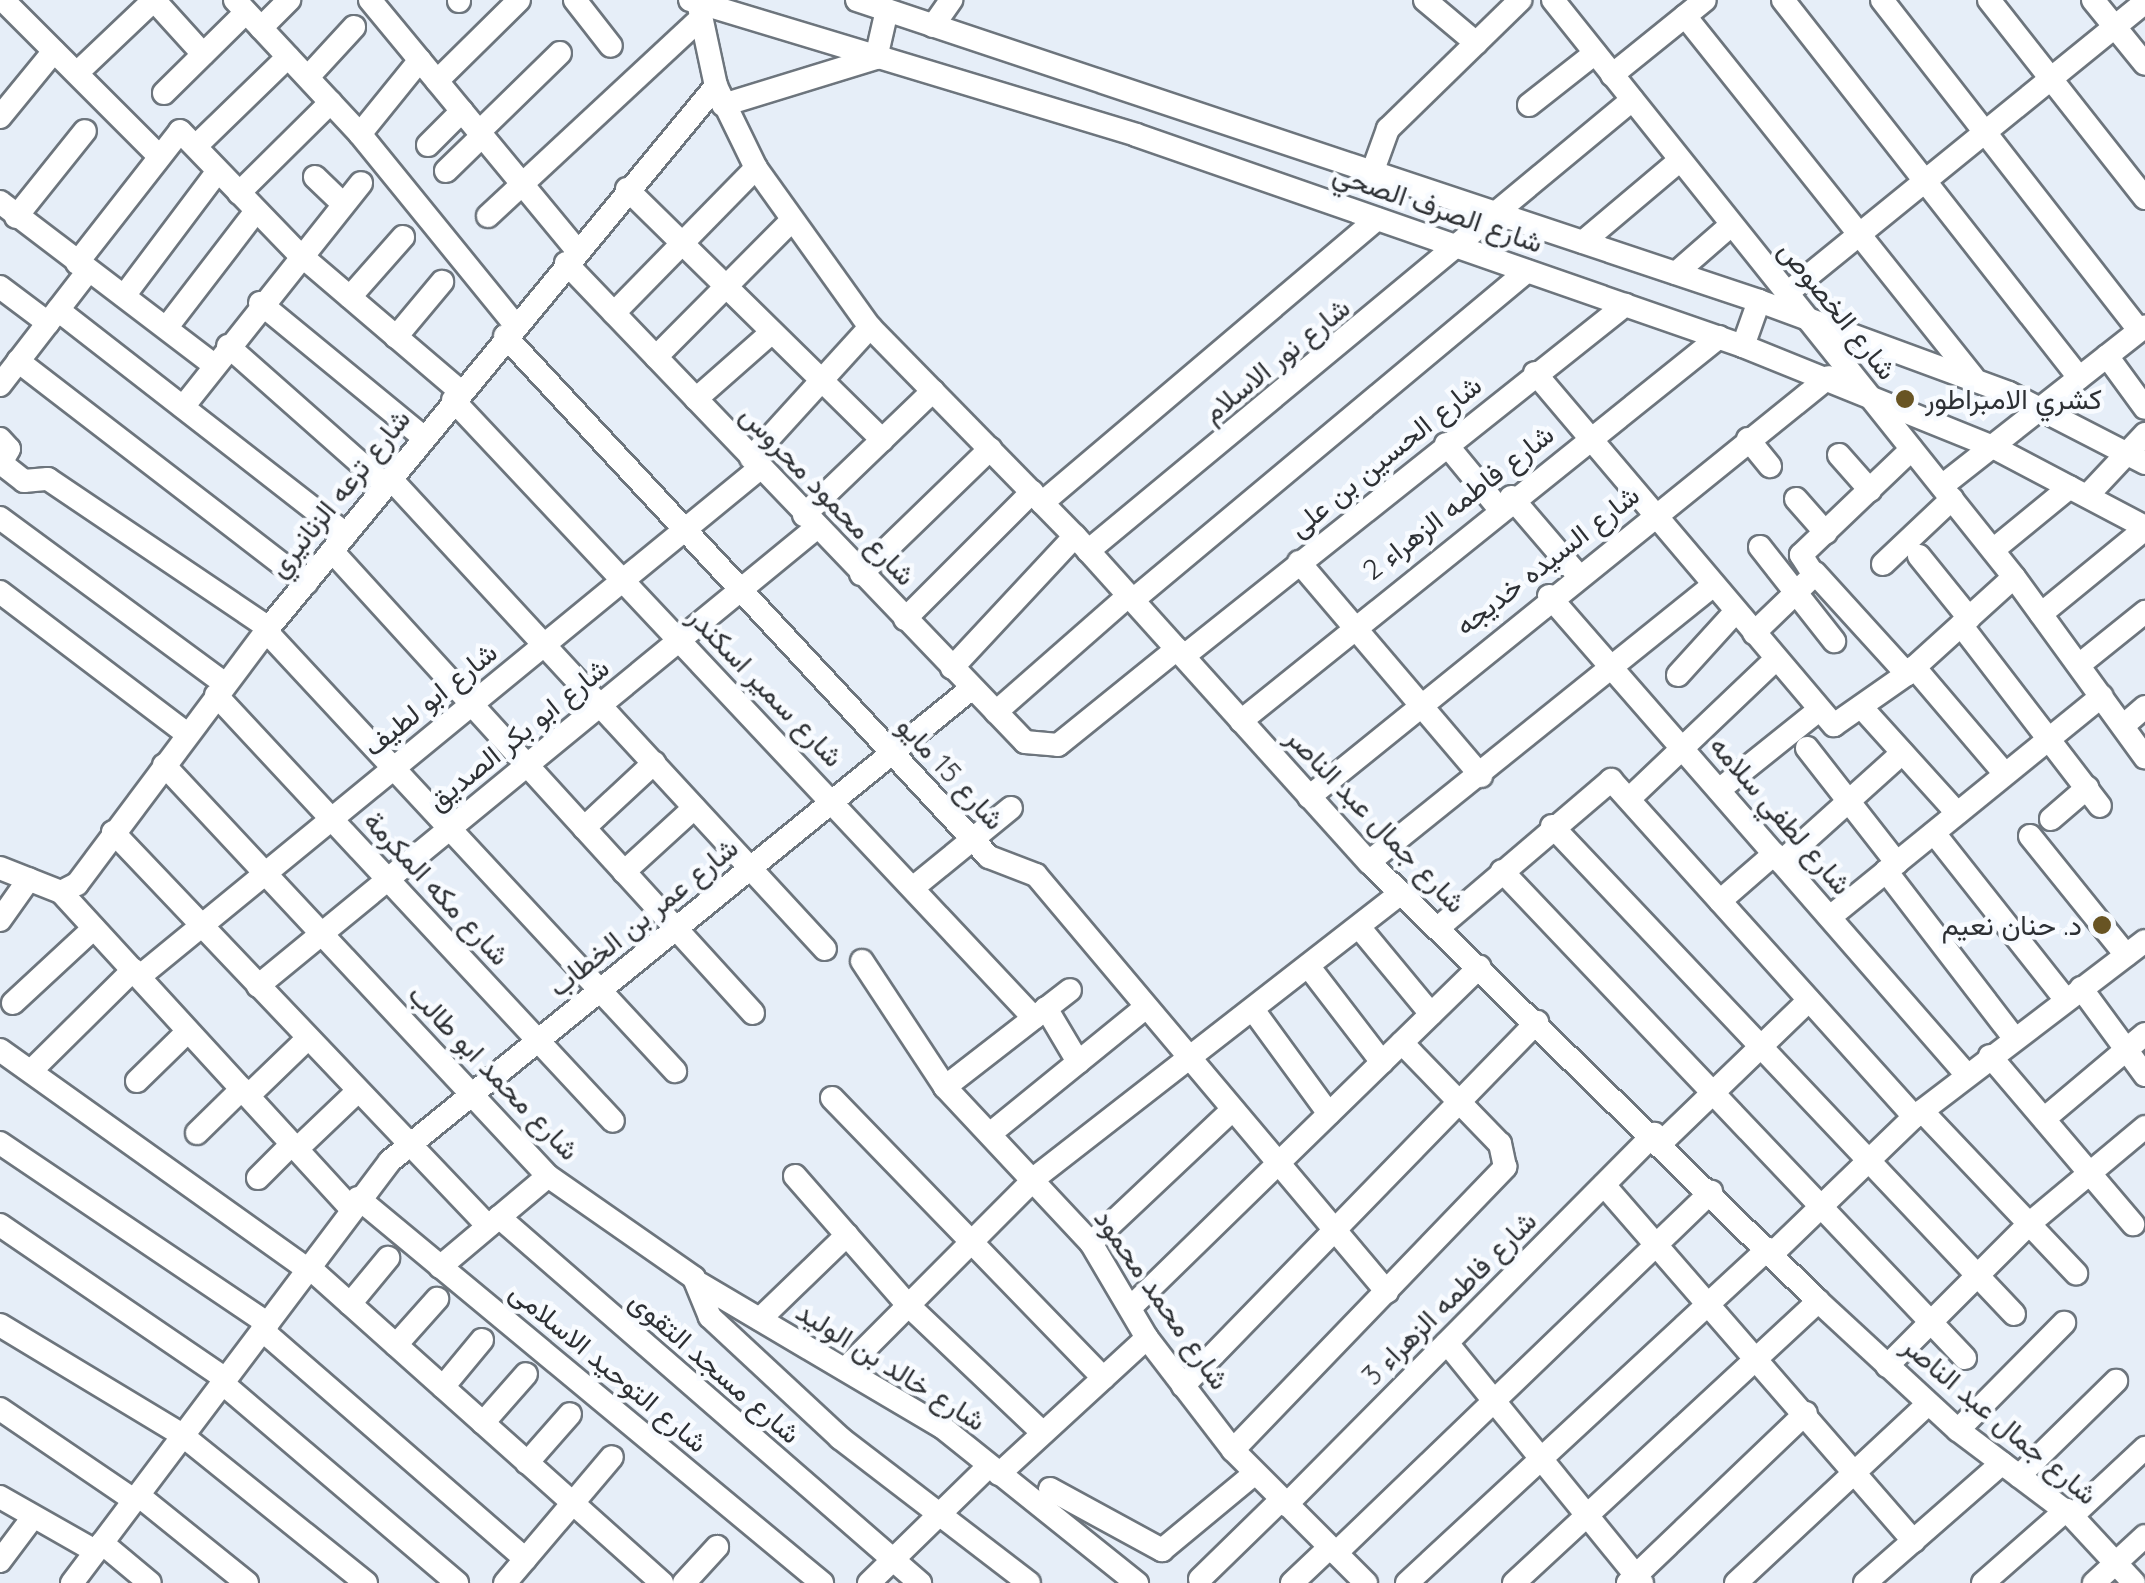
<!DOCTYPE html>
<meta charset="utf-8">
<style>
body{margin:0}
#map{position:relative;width:2145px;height:1583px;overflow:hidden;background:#e6eef8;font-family:Quicksand,Vazirmatn,sans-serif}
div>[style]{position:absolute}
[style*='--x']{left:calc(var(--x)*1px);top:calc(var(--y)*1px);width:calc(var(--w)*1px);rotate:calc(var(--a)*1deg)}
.roads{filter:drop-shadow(2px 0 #6d757d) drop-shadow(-2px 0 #6d757d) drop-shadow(0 2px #6d757d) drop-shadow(0 -2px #6d757d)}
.minor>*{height:22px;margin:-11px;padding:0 11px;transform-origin:11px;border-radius:11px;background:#fff}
.dots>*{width:28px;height:28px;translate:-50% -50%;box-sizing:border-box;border:5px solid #f8fbff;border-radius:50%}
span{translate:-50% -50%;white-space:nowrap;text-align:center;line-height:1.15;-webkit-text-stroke:9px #f8fbff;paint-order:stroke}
.street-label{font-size:28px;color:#2d3034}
.poi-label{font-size:28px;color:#2d3034}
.left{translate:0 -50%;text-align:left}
.right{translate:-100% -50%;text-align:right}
</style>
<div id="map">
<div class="roads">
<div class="minor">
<div style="--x:3;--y:0;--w:219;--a:45"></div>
<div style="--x:235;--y:0;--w:183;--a:47"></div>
<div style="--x:360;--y:134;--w:246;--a:50.9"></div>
<div style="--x:370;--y:0;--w:325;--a:50.4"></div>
<div style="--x:459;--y:0;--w:1;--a:90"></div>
<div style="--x:575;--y:0;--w:58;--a:52"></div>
<div style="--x:690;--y:0;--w:466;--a:16.8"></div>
<div style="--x:1136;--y:135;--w:643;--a:19.17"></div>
<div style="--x:1743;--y:346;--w:272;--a:22"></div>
<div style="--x:1995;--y:448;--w:170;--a:27.8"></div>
<div style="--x:857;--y:0;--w:951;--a:18.45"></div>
<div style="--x:1759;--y:301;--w:266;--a:20.2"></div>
<div style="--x:2009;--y:393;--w:153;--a:27.2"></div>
<div style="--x:1425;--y:0;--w:67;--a:40.1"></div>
<div style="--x:1553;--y:0;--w:739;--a:51.38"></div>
<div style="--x:2014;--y:577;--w:223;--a:54"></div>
<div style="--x:1783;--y:0;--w:480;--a:51.9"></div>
<div style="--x:1882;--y:0;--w:418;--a:52.1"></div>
<div style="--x:1989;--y:0;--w:252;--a:51.8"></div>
<div style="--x:2093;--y:0;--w:82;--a:50.9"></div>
<div style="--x:698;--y:2;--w:86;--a:77.9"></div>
<div style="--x:716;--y:86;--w:91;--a:64"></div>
<div style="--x:756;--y:168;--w:196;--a:54.4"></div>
<div style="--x:870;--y:327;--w:293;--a:45.6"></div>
<div style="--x:1075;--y:536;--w:439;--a:48"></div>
<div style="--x:1369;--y:862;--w:628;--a:44.35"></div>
<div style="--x:1818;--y:1301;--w:190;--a:42.7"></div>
<div style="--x:1958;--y:1430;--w:143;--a:37"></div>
<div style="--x:2072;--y:1516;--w:91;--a:47.2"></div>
<div style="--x:1685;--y:16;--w:462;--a:51.4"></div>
<div style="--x:933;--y:26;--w:32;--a:-55"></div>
<div style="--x:261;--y:28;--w:40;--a:-45"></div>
<div style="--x:77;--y:73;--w:106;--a:-43.5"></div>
<div style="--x:154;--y:0;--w:73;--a:47.8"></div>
<div style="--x:1612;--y:75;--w:119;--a:-38.9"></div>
<div style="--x:308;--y:77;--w:68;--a:-47.4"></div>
<div style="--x:437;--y:81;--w:115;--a:-44.6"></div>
<div style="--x:164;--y:93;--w:115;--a:-44.6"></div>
<div style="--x:723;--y:105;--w:160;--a:-17.1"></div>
<div style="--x:876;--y:58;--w:49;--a:-77.1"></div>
<div style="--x:1529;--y:105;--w:84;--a:-38.2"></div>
<div style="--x:0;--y:117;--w:85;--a:-50.7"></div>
<div style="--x:479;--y:132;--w:113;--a:-44.3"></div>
<div style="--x:360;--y:134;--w:95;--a:-51"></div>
<div style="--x:428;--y:145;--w:48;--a:-45"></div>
<div style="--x:196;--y:146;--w:128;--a:-44.1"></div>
<div style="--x:446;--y:171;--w:50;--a:-44.2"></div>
<div style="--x:1372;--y:173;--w:47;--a:-70"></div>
<div style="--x:1388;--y:129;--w:185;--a:-44.3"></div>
<div style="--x:315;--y:177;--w:37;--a:44"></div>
<div style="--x:627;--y:189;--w:358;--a:44.5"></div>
<div style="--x:239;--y:193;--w:129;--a:-44.7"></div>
<div style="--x:0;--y:202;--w:269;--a:37.3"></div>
<div style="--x:488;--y:216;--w:289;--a:-42.9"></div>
<div style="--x:16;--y:217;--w:110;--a:-51.3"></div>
<div style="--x:1583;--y:242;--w:127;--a:-40.2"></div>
<div style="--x:77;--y:263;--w:167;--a:-52"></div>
<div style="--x:180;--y:131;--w:168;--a:46"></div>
<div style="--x:297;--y:252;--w:214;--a:40.5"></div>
<div style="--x:566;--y:263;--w:663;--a:46.22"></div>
<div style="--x:1025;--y:742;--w:33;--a:5"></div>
<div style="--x:1058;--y:745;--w:153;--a:-38.9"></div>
<div style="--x:1676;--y:273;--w:73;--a:-41.1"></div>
<div style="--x:0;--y:287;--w:60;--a:36.9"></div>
<div style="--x:1786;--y:294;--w:463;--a:-39.1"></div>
<div style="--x:124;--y:296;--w:156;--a:-53.1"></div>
<div style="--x:350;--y:297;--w:80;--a:-48.5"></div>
<div style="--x:260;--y:303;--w:211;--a:39.4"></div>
<div style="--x:58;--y:310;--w:365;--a:37.9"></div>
<div style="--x:614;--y:313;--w:203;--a:-45.6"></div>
<div style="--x:167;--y:327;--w:146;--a:-52.5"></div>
<div style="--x:505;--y:336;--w:711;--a:47.11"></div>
<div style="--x:989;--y:857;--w:50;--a:21"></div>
<div style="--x:1036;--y:875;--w:545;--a:49.91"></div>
<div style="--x:396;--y:337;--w:72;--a:-50.1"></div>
<div style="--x:228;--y:346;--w:210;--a:41.5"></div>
<div style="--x:1743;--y:346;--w:48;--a:-70.4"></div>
<div style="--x:2107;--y:356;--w:64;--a:53.8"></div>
<div style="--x:656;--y:357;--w:190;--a:-45.2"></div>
<div style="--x:18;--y:361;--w:364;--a:37.6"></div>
<div style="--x:1535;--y:373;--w:462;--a:49.7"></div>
<div style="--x:1834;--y:725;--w:89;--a:-34.9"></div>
<div style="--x:1907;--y:674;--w:144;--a:-42.2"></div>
<div style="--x:0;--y:385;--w:144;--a:-52.3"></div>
<div style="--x:696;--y:399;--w:101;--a:-41.4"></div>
<div style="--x:453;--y:400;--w:848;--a:46.77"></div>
<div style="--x:183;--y:407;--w:286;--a:-51.5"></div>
<div style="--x:0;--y:439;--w:13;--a:48"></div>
<div style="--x:9;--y:449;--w:16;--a:120"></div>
<div style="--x:1;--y:463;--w:29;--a:38"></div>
<div style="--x:24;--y:481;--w:24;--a:-5"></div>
<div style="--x:48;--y:479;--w:267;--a:34"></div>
<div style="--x:1748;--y:439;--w:35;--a:51"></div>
<div style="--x:1446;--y:444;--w:82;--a:50.5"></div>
<div style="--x:1839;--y:455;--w:47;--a:48.5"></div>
<div style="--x:751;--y:458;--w:177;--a:-47.7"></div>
<div style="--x:390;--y:478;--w:641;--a:47.28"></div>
<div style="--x:1942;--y:486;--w:258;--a:-38.2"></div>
<div style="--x:2087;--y:496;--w:85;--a:-46.9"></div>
<div style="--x:1511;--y:497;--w:101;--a:49.4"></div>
<div style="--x:1796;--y:499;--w:45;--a:48.6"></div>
<div style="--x:1042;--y:503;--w:439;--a:-40.3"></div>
<div style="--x:804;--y:515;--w:179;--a:-43.9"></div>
<div style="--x:0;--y:518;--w:280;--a:36.4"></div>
<div style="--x:1760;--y:547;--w:120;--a:51.8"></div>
<div style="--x:1993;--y:550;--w:99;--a:-39.3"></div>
<div style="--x:332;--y:551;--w:625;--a:47.66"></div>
<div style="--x:1088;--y:551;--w:707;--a:-39.66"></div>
<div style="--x:1919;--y:556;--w:80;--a:51.1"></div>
<div style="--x:1299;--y:562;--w:281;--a:49.6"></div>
<div style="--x:1883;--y:564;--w:95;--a:-43.3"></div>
<div style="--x:1815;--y:573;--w:137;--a:47.7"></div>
<div style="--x:861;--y:574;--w:180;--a:-44.1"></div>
<div style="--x:0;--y:592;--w:235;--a:37.2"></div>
<div style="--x:1549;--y:596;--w:634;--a:48.9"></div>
<div style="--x:1133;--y:600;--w:513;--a:-39.86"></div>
<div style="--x:2041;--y:614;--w:134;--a:-39.3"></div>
<div style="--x:905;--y:619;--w:180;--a:-45"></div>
<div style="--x:1961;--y:625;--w:228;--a:52.5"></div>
<div style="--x:266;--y:631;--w:601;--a:47.09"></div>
<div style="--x:1754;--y:633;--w:83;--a:-44"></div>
<div style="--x:1814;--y:575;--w:24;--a:-123"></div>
<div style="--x:1801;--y:555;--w:153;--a:-43.7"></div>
<div style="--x:1184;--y:656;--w:564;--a:-38.52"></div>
<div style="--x:2079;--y:665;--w:85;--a:-38.8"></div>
<div style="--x:1914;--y:667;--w:140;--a:49.6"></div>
<div style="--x:952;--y:668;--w:180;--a:-47"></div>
<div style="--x:1678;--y:675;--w:86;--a:-47.8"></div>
<div style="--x:216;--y:695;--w:582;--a:47.02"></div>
<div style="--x:1864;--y:710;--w:139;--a:47.9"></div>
<div style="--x:996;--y:712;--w:177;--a:-41.3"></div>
<div style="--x:1241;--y:721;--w:613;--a:-38.78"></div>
<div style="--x:2123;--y:726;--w:29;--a:-41"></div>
<div style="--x:1807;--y:748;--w:146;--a:52"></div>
<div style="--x:164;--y:765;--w:562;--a:46.95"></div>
<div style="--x:548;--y:1176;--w:178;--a:34.9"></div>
<div style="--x:694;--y:1278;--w:42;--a:67.7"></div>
<div style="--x:710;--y:1317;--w:178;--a:42.9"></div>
<div style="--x:840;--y:1438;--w:238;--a:37.5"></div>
<div style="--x:1719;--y:790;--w:128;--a:-38.7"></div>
<div style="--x:1309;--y:797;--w:668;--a:-38.93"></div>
<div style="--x:1629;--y:799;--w:203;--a:-43.6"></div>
<div style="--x:2051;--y:819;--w:48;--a:-40.7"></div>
<div style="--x:1552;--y:826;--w:672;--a:46.57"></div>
<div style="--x:584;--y:828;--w:96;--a:-42.9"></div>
<div style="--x:113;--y:832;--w:544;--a:46.42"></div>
<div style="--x:1934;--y:833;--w:213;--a:51.7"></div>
<div style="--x:2030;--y:836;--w:153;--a:51.1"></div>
<div style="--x:1369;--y:862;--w:442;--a:-38.8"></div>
<div style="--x:1781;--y:862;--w:163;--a:-42"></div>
<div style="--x:0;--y:868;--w:66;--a:21.5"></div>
<div style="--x:61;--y:892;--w:18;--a:-27"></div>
<div style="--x:77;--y:884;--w:316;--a:-53.2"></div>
<div style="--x:266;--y:631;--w:707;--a:-50.45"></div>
<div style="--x:1502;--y:871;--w:672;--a:46.45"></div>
<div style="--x:1886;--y:871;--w:210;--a:52.5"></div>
<div style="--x:624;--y:872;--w:95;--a:-42.4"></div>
<div style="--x:914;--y:887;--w:125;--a:-39.2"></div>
<div style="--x:61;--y:892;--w:430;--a:47.5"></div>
<div style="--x:1720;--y:901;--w:72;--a:-41"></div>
<div style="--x:1830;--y:917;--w:350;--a:-39.1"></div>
<div style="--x:0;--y:920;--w:50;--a:-54.7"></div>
<div style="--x:1359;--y:927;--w:113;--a:50.4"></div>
<div style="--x:1438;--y:928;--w:228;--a:-40.5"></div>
<div style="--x:1611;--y:780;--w:453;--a:48"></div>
<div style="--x:862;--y:961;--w:151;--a:56.6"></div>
<div style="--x:945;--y:1087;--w:214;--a:46.9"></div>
<div style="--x:1091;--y:1243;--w:110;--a:59.5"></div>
<div style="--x:1147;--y:1338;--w:141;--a:52.5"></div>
<div style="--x:1233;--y:1450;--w:188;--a:45"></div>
<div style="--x:1309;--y:967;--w:120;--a:52.5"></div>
<div style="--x:139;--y:977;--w:803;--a:-39.34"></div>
<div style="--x:258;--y:986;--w:722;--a:-39.38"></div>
<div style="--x:2081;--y:988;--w:108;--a:53.7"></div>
<div style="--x:13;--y:1003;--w:110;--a:-42.8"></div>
<div style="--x:1046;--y:1008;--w:63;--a:59.3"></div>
<div style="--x:1254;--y:1011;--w:127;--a:53.9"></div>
<div style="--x:0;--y:1050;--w:381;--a:35.5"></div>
<div style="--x:1990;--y:1056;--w:221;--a:49.6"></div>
<div style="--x:31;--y:1071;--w:144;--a:-44.7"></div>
<div style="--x:137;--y:1081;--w:71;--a:-44.4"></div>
<div style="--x:945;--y:1087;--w:158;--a:-37.8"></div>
<div style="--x:248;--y:1096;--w:83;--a:-44"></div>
<div style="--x:832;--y:1098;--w:390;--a:45.9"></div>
<div style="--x:1922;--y:1111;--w:224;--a:46.5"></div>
<div style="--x:2044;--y:1119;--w:132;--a:-40.1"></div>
<div style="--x:197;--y:1133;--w:63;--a:-44.4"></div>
<div style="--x:991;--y:1133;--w:200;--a:-39.1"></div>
<div style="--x:1662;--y:1142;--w:204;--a:-44"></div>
<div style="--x:0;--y:1143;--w:323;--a:34"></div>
<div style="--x:297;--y:1149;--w:84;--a:-43.6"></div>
<div style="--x:795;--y:1176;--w:171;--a:48.8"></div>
<div style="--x:908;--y:1305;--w:186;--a:43.5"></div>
<div style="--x:258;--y:1178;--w:48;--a:-45"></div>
<div style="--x:1604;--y:1185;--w:472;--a:49"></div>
<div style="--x:358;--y:1198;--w:603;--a:39.68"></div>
<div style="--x:499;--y:1217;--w:558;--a:41"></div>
<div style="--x:0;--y:1225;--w:271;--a:34.3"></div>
<div style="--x:1091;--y:1243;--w:194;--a:-43.3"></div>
<div style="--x:1773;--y:1253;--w:196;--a:-44"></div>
<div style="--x:1914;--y:1117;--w:290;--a:-37.3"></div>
<div style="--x:440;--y:1267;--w:141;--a:-40.1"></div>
<div style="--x:311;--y:1269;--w:471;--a:41.8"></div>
<div style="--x:700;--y:1284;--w:281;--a:30.6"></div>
<div style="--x:942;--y:1427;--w:250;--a:38.7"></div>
<div style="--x:350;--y:1304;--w:60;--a:-50.4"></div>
<div style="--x:1131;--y:1307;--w:487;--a:-44.3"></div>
<div style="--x:760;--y:1319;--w:121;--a:-44"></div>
<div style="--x:0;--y:1325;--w:213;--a:31.1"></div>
<div style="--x:182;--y:1435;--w:236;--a:38.8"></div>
<div style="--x:262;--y:1330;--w:349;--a:41"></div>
<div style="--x:1447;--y:1343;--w:309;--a:50.9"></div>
<div style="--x:396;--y:1345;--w:62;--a:-48.3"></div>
<div style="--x:1887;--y:1366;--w:201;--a:-45"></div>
<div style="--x:2029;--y:1224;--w:151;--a:-39.9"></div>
<div style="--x:845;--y:1369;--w:271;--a:-45.1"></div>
<div style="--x:1036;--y:1177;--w:462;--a:-37.9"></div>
<div style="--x:221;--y:1382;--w:310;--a:40.4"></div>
<div style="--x:1183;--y:1386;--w:508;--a:-45.8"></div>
<div style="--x:443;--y:1387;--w:61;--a:-50.3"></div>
<div style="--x:0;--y:1409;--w:162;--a:34.2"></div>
<div style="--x:483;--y:1423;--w:65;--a:-48.7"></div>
<div style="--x:1958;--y:1430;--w:151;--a:-45.3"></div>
<div style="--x:1233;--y:1450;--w:393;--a:-46.1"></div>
<div style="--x:1505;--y:1167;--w:24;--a:-102"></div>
<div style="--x:1500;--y:1144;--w:141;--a:-134.1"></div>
<div style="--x:527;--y:1463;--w:65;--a:-48.7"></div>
<div style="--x:999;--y:1474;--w:201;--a:-42.6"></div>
<div style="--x:2019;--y:1476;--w:136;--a:-44.4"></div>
<div style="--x:1050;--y:1489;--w:128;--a:28.6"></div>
<div style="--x:1162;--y:1550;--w:119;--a:-39.6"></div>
<div style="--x:138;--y:1495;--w:140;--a:38.9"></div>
<div style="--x:0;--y:1497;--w:109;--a:29.6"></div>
<div style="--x:1286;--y:1505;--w:523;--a:-45.23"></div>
<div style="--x:2072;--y:1516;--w:100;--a:-43"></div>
<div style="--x:102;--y:1543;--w:62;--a:39.8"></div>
<div style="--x:1336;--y:1553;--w:521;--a:-43.91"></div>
<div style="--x:0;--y:1561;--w:55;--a:-53.1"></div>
<div style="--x:1200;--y:1579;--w:113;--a:-44.3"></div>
<div style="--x:72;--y:1583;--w:528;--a:-53"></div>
<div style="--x:390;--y:1161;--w:750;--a:-39.1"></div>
<div style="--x:505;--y:1583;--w:165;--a:-49.7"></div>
<div style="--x:684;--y:1583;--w:49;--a:-47.5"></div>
<div style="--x:869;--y:1583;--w:168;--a:-44.3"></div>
<div style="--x:1292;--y:1583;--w:52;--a:-43.5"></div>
<div style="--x:1407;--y:1583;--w:492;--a:-42.8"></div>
<div style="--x:1514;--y:1583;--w:415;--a:-42.8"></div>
<div style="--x:1628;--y:1583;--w:246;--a:-43.7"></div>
<div style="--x:1736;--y:1583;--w:262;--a:-43"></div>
<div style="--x:1865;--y:1583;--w:182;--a:-41.2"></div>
<div style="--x:1983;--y:1583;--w:111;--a:-41.3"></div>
<div style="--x:2094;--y:1583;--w:69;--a:-42.7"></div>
</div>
</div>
<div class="dots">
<div style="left:1905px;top:399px;background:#685423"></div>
<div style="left:2102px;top:925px;background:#685423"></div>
</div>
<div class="street-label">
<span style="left:1438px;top:208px;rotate:19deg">شارع الصرف الصحي</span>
<span style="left:1838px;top:310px;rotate:51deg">شارع الخصوص</span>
<span style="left:1276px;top:360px;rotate:-39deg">شارع نور الاسلام</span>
<span style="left:1385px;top:456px;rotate:-39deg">شارع الحسين بن على</span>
<span style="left:339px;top:493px;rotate:-51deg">شارع ترعه الزنانيري</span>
<span style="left:828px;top:495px;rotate:46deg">شارع محمود محروس</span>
<span style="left:1458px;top:502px;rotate:-38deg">شارع فاطمه الزهراء 2</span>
<span style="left:1547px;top:560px;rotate:-38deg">شارع السيده خديجه</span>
<span style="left:766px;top:687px;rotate:46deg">شارع سمير اسكندر</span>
<span style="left:430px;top:699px;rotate:-39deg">شارع ابو لطيف</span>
<span style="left:518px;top:734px;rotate:-39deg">شارع ابو بكر الصديق</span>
<span style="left:951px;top:773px;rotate:47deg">شارع 15 مايو</span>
<span style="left:1781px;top:815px;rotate:49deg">شارع لطفي سلامه</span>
<span style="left:1376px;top:820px;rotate:46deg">شارع جمال عبد الناصر</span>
<span style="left:437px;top:888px;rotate:47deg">شارع مكه المكرمة</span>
<span style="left:643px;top:917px;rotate:-39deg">شارع عمر بن الخطاب</span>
<span style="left:494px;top:1072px;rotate:46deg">شارع محمد ابو طالب</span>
<span style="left:1449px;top:1298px;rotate:-45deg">شارع فاطمه الزهراء 3</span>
<span style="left:1162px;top:1299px;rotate:55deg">شارع محمد محمود</span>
<span style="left:891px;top:1366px;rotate:32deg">شارع خالد بن الوليد</span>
<span style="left:609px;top:1367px;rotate:40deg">شارع التوحيد الاسلامى</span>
<span style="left:715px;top:1367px;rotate:41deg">شارع مسجد التقوى</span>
<span style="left:2000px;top:1420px;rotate:40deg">شارع جمال عبد الناصر</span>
</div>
<div class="poi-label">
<span class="left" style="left:1925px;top:399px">كشري الامبراطور</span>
<span class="right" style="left:2082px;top:925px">د. حنان نعيم</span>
</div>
</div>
